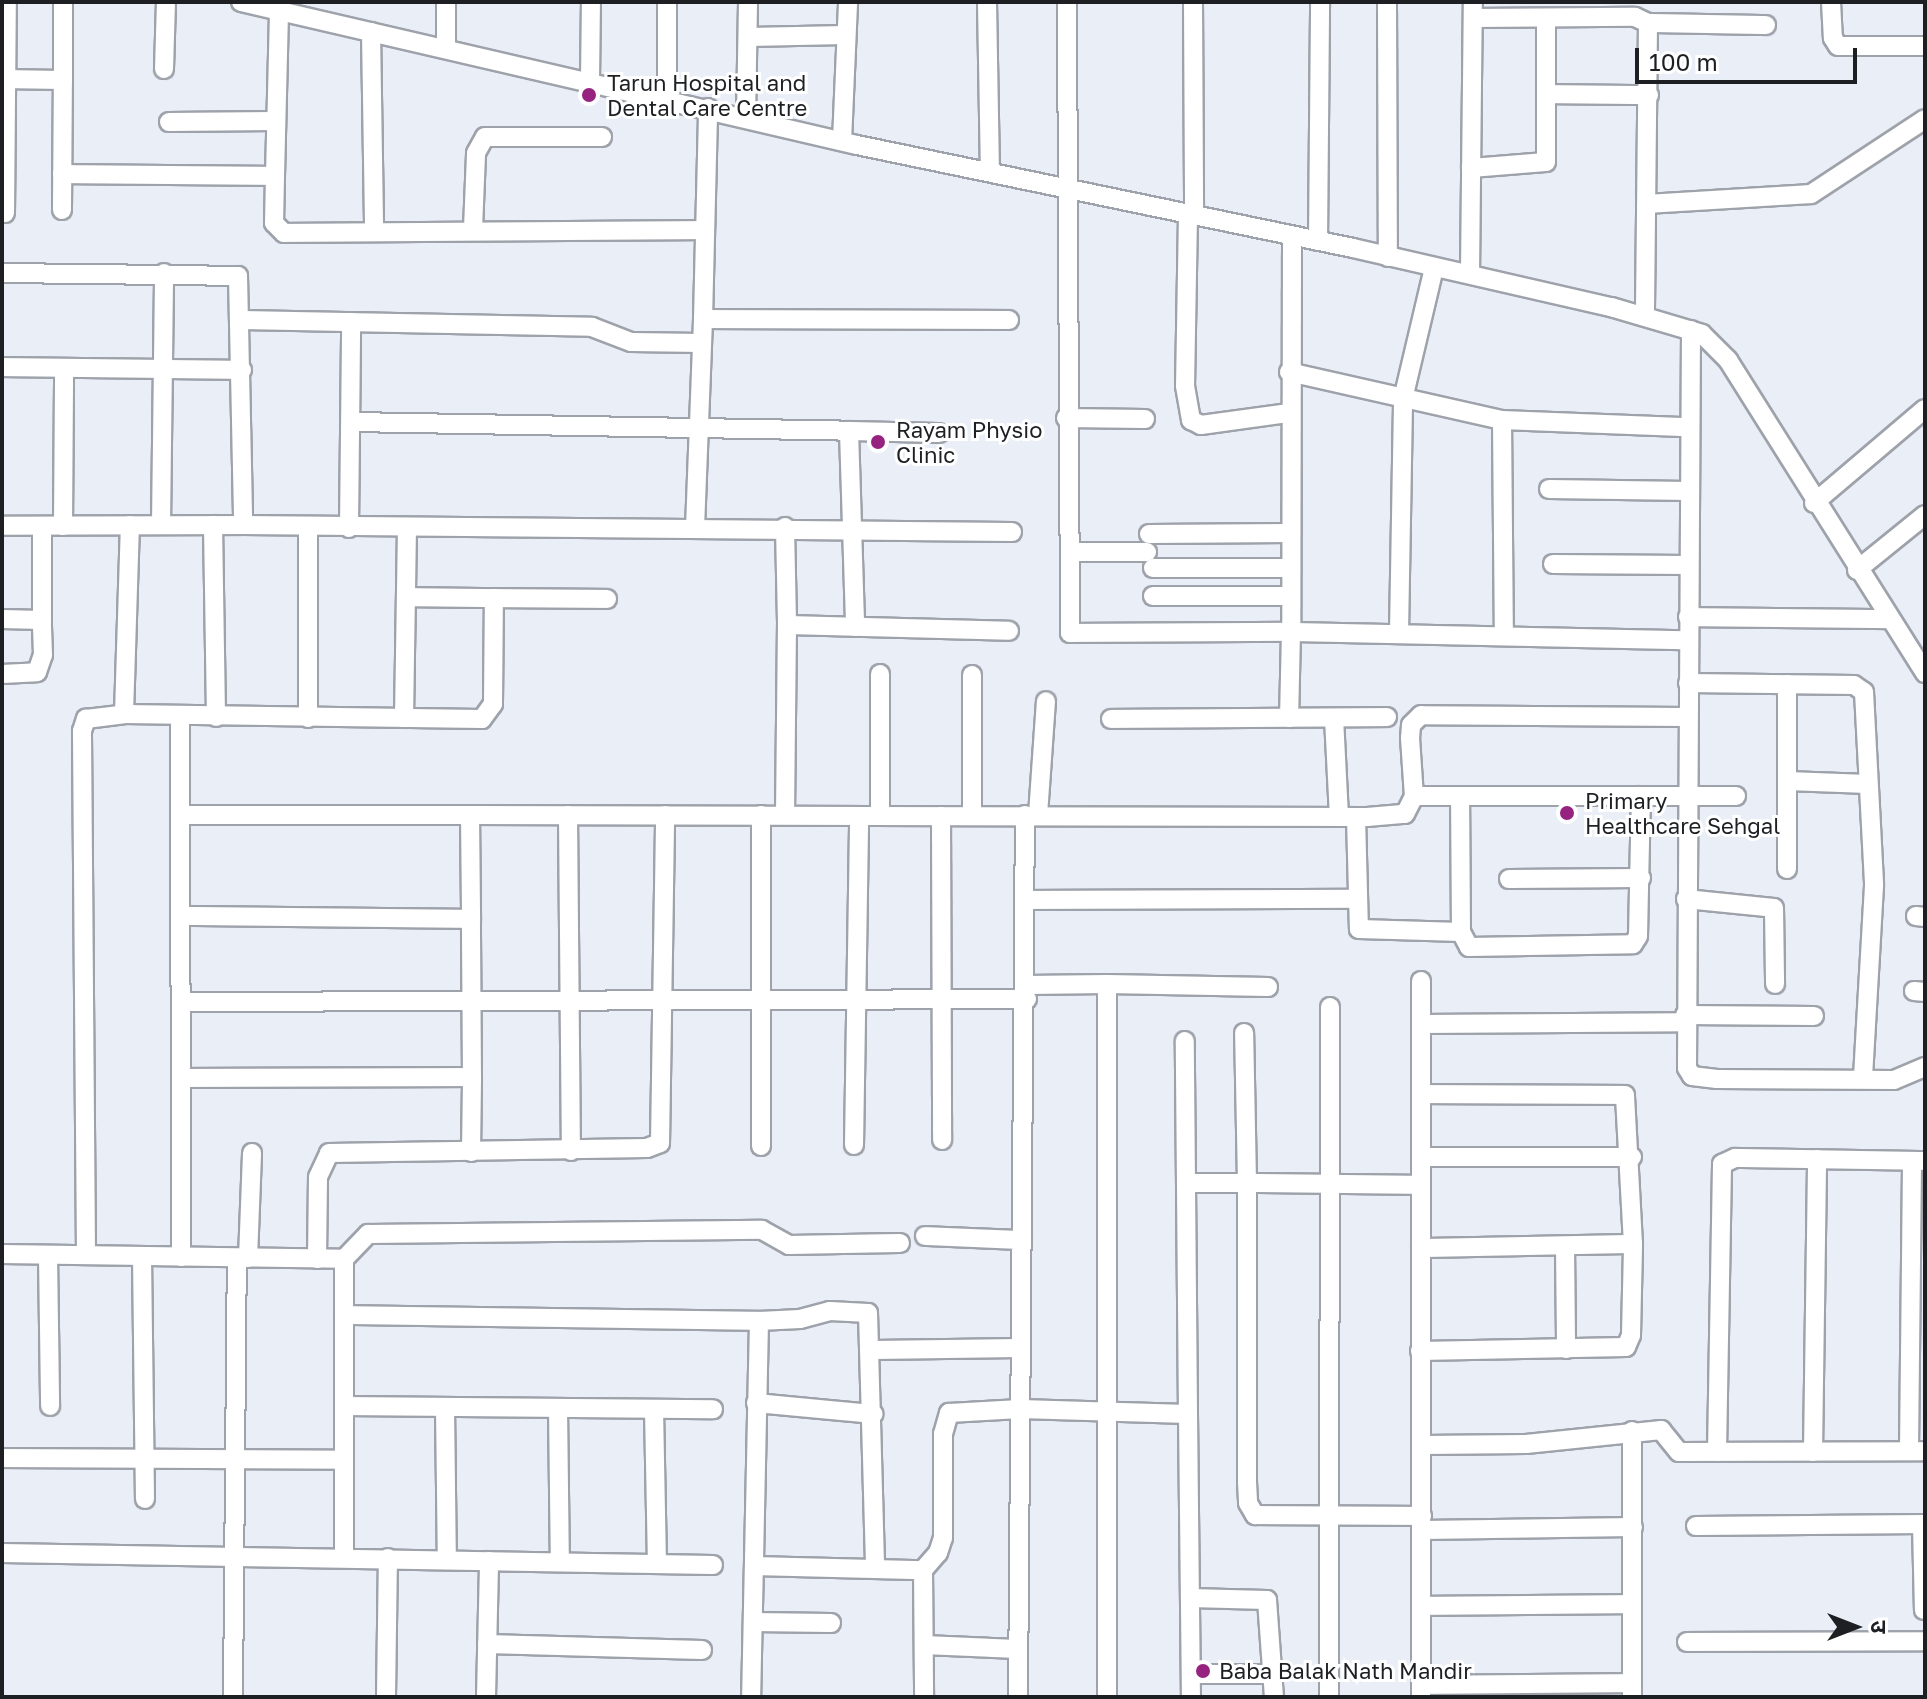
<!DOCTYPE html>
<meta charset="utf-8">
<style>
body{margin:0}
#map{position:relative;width:1927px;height:1699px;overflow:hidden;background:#e9eef7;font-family:"Golos Text","Noto Sans Devanagari",sans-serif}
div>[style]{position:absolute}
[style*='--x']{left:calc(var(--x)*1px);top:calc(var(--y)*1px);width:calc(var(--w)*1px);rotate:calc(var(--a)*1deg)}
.roads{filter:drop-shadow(2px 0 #9ea2aa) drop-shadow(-2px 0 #9ea2aa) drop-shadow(0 2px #9ea2aa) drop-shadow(0 -2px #9ea2aa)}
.minor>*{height:18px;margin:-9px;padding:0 9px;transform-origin:9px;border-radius:9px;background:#fff}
.dots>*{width:22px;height:22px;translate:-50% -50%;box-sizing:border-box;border:4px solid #fff;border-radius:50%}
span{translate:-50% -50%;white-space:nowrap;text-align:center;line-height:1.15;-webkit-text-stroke:6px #fff;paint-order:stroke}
.poi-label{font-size:22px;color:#1d1f22}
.left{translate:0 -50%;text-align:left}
.frame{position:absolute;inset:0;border:4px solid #1d1f22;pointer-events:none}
.north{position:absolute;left:1815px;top:1587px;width:80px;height:80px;-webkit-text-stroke:6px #fff;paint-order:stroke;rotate:90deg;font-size:22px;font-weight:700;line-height:32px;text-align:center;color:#1d1f22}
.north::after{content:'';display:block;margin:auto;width:28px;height:36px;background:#1d1f22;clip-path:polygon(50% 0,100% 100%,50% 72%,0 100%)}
.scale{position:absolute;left:1635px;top:48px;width:222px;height:36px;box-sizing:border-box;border:4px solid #1d1f22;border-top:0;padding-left:10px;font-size:24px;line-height:28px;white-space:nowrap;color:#1d1f22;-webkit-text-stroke:6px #fff;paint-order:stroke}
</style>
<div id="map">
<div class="roads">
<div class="minor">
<div style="--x:241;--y:2;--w:632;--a:13.07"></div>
<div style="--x:857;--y:145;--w:507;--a:11.73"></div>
<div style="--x:1353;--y:248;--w:265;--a:12.9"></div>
<div style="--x:1611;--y:307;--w:95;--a:16.5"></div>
<div style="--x:1702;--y:334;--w:37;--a:45"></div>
<div style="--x:1728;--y:360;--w:370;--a:57.8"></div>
<div style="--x:446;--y:2;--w:47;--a:90"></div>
<div style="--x:987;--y:2;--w:170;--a:89"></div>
<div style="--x:1067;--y:2;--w:631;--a:89.73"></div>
<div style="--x:1070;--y:633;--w:221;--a:-0.3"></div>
<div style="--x:1291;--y:632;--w:86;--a:91.3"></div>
<div style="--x:1193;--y:2;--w:214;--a:89.7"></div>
<div style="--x:1387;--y:2;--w:255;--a:89.8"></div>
<div style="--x:1831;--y:2;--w:36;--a:87"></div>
<div style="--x:1833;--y:38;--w:9;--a:58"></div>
<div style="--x:1838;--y:46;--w:87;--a:0"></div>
<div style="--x:1473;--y:18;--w:162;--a:-0.4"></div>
<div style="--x:1635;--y:17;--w:14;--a:25"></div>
<div style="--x:1648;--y:23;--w:293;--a:90.6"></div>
<div style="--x:1648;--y:23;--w:118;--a:1"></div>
<div style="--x:371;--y:32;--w:199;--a:89.1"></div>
<div style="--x:748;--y:37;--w:98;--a:-1.2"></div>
<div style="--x:164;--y:69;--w:67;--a:-88.3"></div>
<div style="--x:2;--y:79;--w:61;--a:0.9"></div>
<div style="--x:63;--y:80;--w:78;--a:-90"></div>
<div style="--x:590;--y:80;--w:78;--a:-89.3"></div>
<div style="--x:1547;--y:94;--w:102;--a:0.6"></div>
<div style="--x:667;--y:99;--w:97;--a:-90"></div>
<div style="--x:746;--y:118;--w:116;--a:-89"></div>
<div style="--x:169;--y:122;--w:106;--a:-0.5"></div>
<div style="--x:842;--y:141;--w:139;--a:-87.5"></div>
<div style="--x:1471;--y:168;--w:75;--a:-4.6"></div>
<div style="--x:1546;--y:162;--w:144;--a:-90"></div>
<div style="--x:62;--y:174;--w:213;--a:0.5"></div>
<div style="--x:275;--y:176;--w:165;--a:-88.6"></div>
<div style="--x:275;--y:176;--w:47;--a:91.2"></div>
<div style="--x:274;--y:223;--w:14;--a:45"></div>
<div style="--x:284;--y:233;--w:421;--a:-0.4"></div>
<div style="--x:1647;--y:204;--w:164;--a:-3.5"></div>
<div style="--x:1811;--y:194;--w:136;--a:-33.3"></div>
<div style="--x:62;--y:210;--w:130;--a:-89.6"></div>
<div style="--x:5;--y:213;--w:211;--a:-89.5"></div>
<div style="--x:1188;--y:215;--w:171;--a:91"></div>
<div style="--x:1185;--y:386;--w:35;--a:80"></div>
<div style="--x:1191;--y:420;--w:11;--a:27"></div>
<div style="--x:1201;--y:425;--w:89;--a:-7.8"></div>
<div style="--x:473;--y:229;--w:76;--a:-87.7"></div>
<div style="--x:476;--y:153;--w:18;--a:-61"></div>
<div style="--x:485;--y:137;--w:117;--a:0"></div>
<div style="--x:1292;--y:237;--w:395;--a:90.1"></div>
<div style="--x:1291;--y:632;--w:396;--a:1.2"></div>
<div style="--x:1318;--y:241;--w:239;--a:-89.5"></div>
<div style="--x:2;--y:273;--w:236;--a:0.7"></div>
<div style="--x:238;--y:276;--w:249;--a:88.8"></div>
<div style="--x:243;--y:525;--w:241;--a:179.8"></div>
<div style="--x:1470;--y:274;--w:272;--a:-89.4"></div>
<div style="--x:703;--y:319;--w:211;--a:-88.6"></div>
<div style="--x:242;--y:320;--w:350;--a:1.1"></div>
<div style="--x:592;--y:327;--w:42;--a:21"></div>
<div style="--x:631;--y:342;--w:71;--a:0.8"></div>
<div style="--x:1691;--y:330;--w:738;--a:90.31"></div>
<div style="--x:1687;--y:1068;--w:9;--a:58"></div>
<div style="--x:1692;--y:1076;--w:25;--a:7"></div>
<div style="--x:1717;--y:1079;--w:177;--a:0.3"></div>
<div style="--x:1894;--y:1080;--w:34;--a:-23"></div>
<div style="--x:2;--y:367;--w:240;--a:0.7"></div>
<div style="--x:1289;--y:372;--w:218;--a:12.7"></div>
<div style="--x:1502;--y:420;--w:186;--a:2.2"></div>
<div style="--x:1066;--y:418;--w:79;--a:0.7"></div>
<div style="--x:1502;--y:420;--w:215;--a:89.5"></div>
<div style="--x:351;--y:422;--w:498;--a:1"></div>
<div style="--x:849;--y:431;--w:196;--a:88.2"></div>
<div style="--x:849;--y:431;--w:90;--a:1.3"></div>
<div style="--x:1549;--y:489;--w:139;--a:0.8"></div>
<div style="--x:1814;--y:503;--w:145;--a:-40.3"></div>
<div style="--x:161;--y:525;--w:252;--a:-89.3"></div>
<div style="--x:213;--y:525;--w:192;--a:89.1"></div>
<div style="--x:243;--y:525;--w:769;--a:0.52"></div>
<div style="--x:63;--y:526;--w:158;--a:-89.6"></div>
<div style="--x:785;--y:527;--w:98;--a:88.8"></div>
<div style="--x:787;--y:625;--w:222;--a:1.5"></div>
<div style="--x:308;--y:528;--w:190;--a:90"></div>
<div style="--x:349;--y:528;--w:206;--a:-89.4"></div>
<div style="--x:695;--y:528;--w:209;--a:-87.8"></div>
<div style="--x:703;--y:319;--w:306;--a:0.2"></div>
<div style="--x:1149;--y:534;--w:141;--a:-0.4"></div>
<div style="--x:1070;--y:552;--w:77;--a:0"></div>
<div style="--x:1553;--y:564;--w:135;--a:0.4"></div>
<div style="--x:1153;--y:568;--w:137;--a:0"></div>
<div style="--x:1857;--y:570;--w:87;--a:-39"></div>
<div style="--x:1153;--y:596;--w:138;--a:0"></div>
<div style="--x:406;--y:597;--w:88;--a:0.7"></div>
<div style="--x:1688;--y:617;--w:201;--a:0.6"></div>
<div style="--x:2;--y:619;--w:40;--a:1.4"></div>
<div style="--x:42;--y:620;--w:94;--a:-90"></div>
<div style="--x:1399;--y:633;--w:234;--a:-89"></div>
<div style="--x:1403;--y:399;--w:135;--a:-76.7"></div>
<div style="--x:2;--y:674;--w:35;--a:-3"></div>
<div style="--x:37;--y:672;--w:18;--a:-71"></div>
<div style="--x:43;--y:655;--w:35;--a:-92"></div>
<div style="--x:880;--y:674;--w:142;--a:90"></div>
<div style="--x:972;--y:675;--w:141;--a:90"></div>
<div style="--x:1688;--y:683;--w:166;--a:0.7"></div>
<div style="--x:1854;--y:685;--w:12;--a:35"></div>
<div style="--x:1864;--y:692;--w:194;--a:87"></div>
<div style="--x:1874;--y:886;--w:193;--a:93.3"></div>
<div style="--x:1787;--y:684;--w:185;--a:90"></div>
<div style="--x:124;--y:714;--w:189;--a:-88.2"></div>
<div style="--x:180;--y:717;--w:540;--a:89.89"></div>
<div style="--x:1687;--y:717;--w:266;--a:-179.6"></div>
<div style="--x:1421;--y:715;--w:14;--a:135"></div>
<div style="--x:1411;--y:725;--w:13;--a:94"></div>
<div style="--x:1410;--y:738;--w:58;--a:86.1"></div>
<div style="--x:1414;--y:796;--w:322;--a:0"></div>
<div style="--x:404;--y:718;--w:190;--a:-89.1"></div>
<div style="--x:1334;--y:718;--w:99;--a:87.1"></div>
<div style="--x:1111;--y:719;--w:276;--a:-0.4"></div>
<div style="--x:1787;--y:781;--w:81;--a:2.1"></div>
<div style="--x:180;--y:815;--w:290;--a:0"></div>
<div style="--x:470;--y:815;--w:104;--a:89.4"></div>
<div style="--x:471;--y:919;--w:291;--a:-179.4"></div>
<div style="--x:470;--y:815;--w:897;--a:0.13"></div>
<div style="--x:1367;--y:817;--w:38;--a:-5"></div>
<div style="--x:1405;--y:814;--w:20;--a:-63"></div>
<div style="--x:568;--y:815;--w:336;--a:89.5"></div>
<div style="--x:761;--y:815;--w:331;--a:90"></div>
<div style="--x:785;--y:815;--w:190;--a:-89.4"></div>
<div style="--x:1038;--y:815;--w:114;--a:-86"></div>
<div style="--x:941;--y:816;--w:324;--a:89.8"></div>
<div style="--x:1356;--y:817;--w:112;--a:88.5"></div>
<div style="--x:1359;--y:929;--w:102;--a:1.7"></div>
<div style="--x:1461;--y:932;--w:136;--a:-90.4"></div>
<div style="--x:1509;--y:879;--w:132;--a:-0.4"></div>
<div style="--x:1686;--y:899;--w:88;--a:5.8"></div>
<div style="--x:1774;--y:908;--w:76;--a:89.2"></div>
<div style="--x:1025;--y:900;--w:332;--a:-0.2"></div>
<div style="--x:1916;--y:916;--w:9;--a:6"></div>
<div style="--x:1461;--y:932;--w:17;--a:62"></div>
<div style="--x:1469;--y:947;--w:164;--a:-1"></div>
<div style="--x:1633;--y:944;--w:9;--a:-58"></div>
<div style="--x:1638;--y:936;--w:140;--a:-88.8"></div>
<div style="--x:1421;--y:981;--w:204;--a:90"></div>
<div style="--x:1421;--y:1185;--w:174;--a:-179.3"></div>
<div style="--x:1247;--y:1183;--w:299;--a:90"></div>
<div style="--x:1247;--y:1482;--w:21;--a:87"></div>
<div style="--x:1248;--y:1503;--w:14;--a:60"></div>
<div style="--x:1255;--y:1515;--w:167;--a:0.3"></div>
<div style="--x:1107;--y:984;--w:161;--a:1.1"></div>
<div style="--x:1027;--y:985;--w:80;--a:-0.7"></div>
<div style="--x:1107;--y:984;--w:713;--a:90"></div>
<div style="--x:1914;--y:991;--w:11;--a:5"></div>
<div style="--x:181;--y:1002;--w:846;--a:-0.2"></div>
<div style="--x:1685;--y:1015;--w:129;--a:0.4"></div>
<div style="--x:1421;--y:1024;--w:264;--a:-0.4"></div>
<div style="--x:181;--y:1078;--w:291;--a:-0.2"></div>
<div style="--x:472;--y:1077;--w:158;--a:-90.4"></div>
<div style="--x:854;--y:1145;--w:329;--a:-89.1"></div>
<div style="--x:471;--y:1152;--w:75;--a:-89.2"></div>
<div style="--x:1421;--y:1157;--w:211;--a:0"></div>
<div style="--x:1190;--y:1183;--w:57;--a:0"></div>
<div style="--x:1247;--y:1183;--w:150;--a:-91.1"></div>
<div style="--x:1421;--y:1185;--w:512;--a:90"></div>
<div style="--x:925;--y:1236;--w:97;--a:2.4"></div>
<div style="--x:1565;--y:1246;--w:103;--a:89.4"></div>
<div style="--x:1421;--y:1248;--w:212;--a:-1.1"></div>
<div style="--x:2;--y:1254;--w:342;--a:0.8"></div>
<div style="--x:344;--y:1259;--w:35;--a:-46"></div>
<div style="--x:368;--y:1234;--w:394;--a:-0.6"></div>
<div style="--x:762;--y:1230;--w:31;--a:29"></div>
<div style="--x:789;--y:1245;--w:111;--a:-1"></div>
<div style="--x:48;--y:1255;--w:151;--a:89.2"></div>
<div style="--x:86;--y:1255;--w:524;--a:-90.44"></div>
<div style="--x:82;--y:731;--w:13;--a:-72"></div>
<div style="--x:86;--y:719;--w:38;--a:-7"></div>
<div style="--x:124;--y:714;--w:358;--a:0.8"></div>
<div style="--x:482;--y:719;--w:19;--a:-54"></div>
<div style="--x:493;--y:704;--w:106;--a:-89.5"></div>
<div style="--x:494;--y:598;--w:113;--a:0.5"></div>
<div style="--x:142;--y:1256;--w:243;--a:89.3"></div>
<div style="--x:248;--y:1258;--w:105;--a:-87.8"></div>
<div style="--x:317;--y:1259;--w:82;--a:-89.3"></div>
<div style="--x:318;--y:1177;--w:26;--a:-65"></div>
<div style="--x:329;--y:1153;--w:318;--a:-0.9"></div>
<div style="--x:647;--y:1148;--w:14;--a:-21"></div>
<div style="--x:660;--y:1143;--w:328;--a:-89.1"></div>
<div style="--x:344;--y:1315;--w:415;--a:0.8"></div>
<div style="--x:759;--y:1321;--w:376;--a:91.2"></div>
<div style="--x:759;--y:1321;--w:41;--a:-2.8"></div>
<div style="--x:800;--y:1319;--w:31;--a:-15"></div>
<div style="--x:830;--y:1311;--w:38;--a:3"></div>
<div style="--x:868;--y:1313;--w:256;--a:88.4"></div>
<div style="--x:873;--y:1350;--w:147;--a:-0.8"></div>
<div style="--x:1420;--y:1351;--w:206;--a:-1.1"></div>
<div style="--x:1626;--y:1347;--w:13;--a:-67"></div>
<div style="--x:1631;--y:1335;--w:91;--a:-88.7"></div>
<div style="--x:1633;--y:1244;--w:149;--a:-93.1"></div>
<div style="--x:1625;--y:1095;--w:204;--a:-179.7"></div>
<div style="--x:756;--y:1403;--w:118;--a:5.4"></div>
<div style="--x:344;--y:1406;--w:369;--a:0.5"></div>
<div style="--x:445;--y:1407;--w:153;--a:89.3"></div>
<div style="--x:558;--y:1408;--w:154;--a:89.3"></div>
<div style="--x:654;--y:1409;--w:155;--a:88.9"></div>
<div style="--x:1188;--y:1414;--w:283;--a:89.4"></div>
<div style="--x:1632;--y:1431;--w:266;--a:90"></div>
<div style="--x:1423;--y:1445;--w:103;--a:-0.6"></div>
<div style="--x:1526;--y:1444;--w:136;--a:-5.9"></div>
<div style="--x:1661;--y:1430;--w:28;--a:51"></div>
<div style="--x:1679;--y:1452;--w:246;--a:-0.2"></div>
<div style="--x:1909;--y:1451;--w:290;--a:-89.4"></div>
<div style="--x:1717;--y:1452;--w:288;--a:-89"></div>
<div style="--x:1722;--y:1164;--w:14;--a:-25"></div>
<div style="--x:1735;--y:1158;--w:190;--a:0.9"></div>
<div style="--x:1813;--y:1452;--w:293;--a:-89.2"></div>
<div style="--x:2;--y:1458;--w:342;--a:0.3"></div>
<div style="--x:1922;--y:1524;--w:86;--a:88.7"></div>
<div style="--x:1696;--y:1526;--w:229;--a:-0.5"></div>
<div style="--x:1422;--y:1530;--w:211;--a:-0.8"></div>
<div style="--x:2;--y:1553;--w:711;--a:0.97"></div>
<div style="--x:344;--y:1557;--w:298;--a:-90"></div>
<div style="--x:754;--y:1566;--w:169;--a:1.4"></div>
<div style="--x:923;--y:1570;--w:127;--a:89.5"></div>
<div style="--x:923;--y:1570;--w:23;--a:-49"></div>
<div style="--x:938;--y:1553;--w:16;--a:-72"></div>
<div style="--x:943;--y:1538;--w:104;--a:-90"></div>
<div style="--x:943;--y:1434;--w:22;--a:-74"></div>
<div style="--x:949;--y:1413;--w:71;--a:-3.2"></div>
<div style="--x:1020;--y:1409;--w:168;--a:1.7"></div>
<div style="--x:1188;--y:1414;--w:373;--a:-90.5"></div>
<div style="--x:1190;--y:1598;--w:77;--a:1.5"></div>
<div style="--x:1267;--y:1600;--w:97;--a:85.9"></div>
<div style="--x:1422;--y:1606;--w:210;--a:-0.5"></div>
<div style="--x:753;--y:1622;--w:78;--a:0.7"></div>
<div style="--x:1687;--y:1642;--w:238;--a:-0.2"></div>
<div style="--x:487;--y:1644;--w:215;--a:1.6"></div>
<div style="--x:924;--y:1645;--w:94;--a:2.4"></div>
<div style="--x:1191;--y:1674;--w:82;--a:0"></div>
<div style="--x:1421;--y:1685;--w:211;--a:-0.5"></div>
<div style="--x:233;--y:1697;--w:439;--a:-89.5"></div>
<div style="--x:386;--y:1697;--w:139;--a:-89.2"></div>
<div style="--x:486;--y:1697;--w:136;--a:-88.7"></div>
<div style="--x:1018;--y:1697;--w:882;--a:-89.55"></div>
<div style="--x:1329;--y:1697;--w:690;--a:-89.92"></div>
</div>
</div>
<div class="dots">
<div style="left:589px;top:95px;background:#972380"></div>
<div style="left:878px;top:442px;background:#972380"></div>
<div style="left:1567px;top:813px;background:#972380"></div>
<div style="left:1203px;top:1671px;background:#972380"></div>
</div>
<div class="poi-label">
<span class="left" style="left:607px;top:95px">Tarun Hospital and<br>Dental Care Centre</span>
<span class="left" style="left:896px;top:442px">Rayam Physio<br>Clinic</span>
<span class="left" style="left:1585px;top:813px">Primary<br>Healthcare Sehgal</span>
<span class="left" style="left:1219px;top:1671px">Baba Balak Nath Mandir</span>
</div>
<div class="frame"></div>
<div class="north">उ</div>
<div class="scale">100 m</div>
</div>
